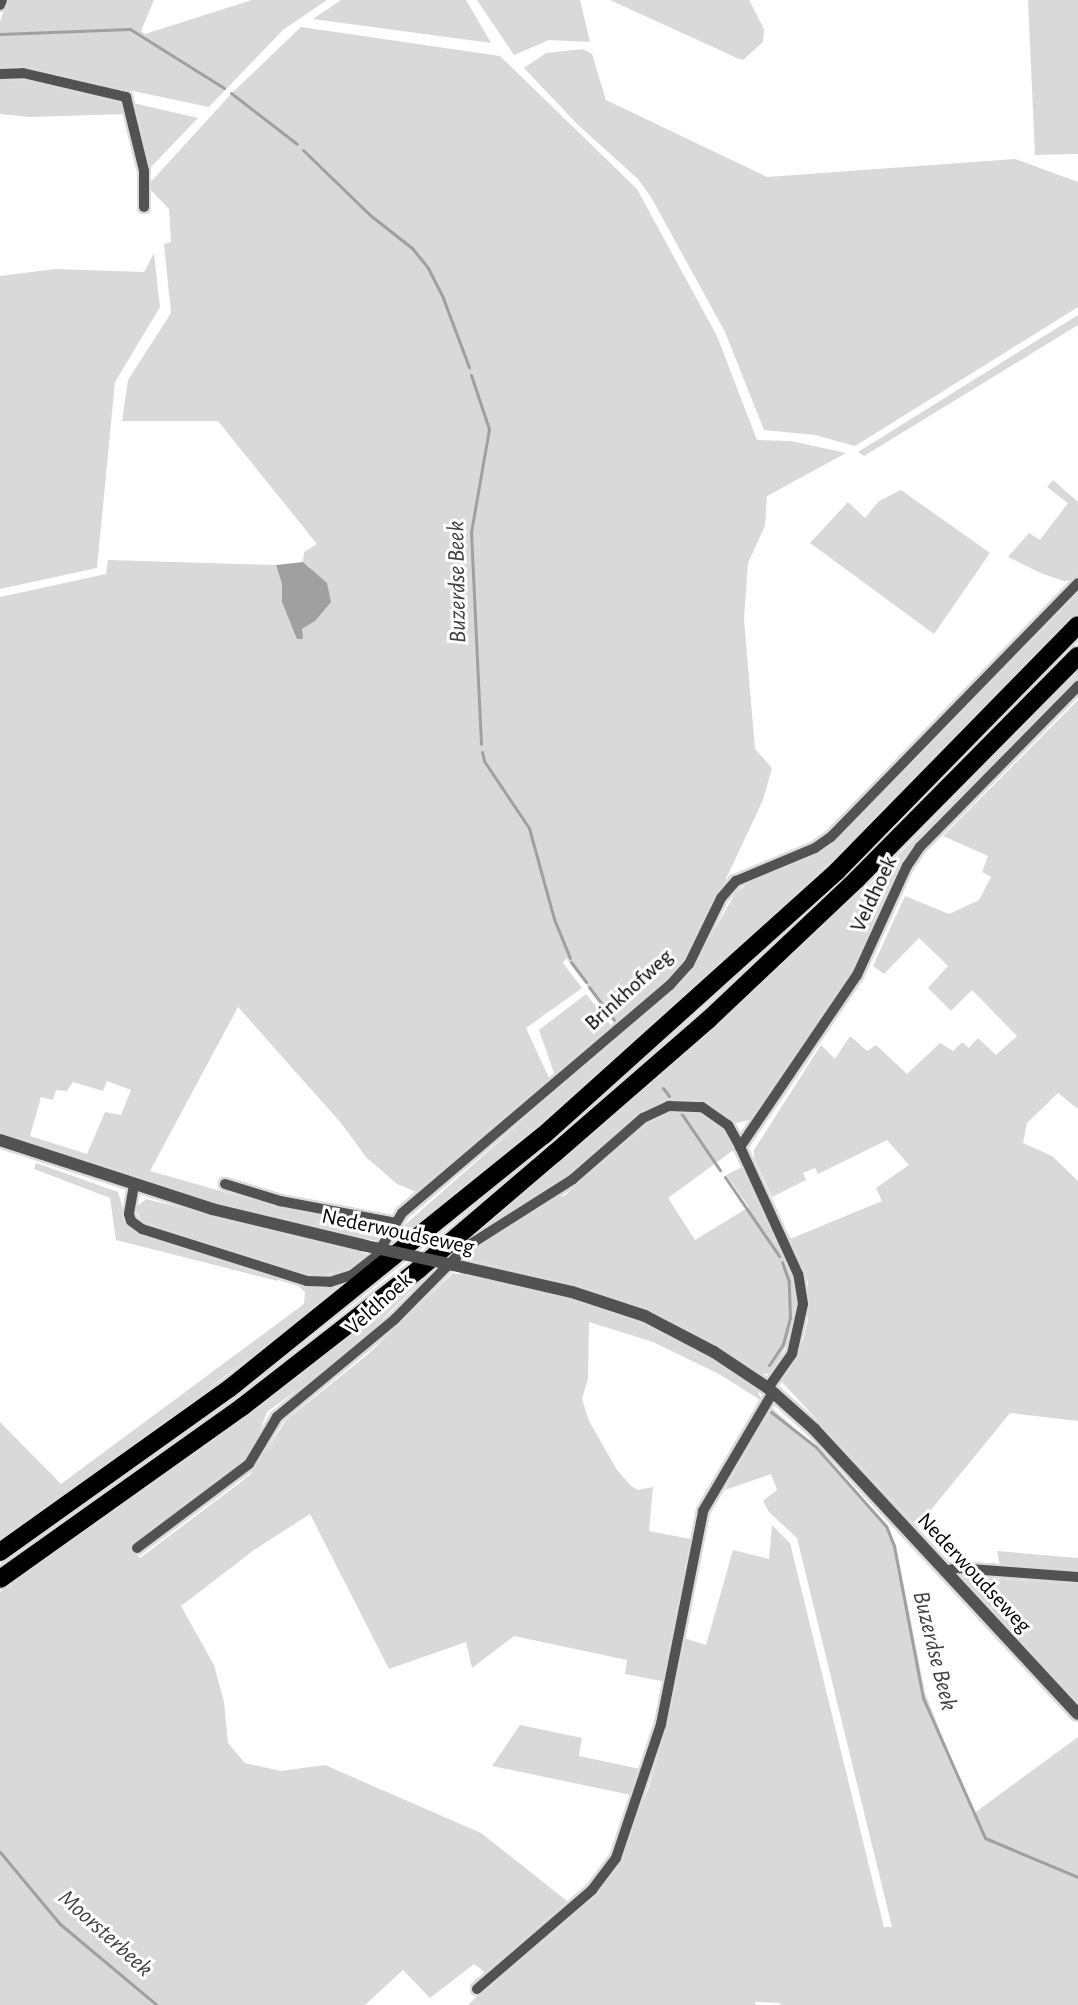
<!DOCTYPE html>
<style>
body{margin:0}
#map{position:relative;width:1078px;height:2005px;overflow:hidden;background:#fff;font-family:"Alegreya Sans",sans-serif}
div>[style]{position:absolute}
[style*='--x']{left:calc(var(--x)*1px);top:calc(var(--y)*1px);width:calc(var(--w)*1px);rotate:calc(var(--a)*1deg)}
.green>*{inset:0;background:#d9d9d9}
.water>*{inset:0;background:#a0a0a0}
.stream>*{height:3px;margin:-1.5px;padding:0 1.5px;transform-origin:1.5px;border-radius:1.5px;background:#a0a0a0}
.roads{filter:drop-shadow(2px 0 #dbdbdb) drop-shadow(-2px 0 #dbdbdb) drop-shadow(0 2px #dbdbdb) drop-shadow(0 -2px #dbdbdb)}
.minor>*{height:10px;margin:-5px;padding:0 5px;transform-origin:5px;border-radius:5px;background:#525252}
.tertiary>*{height:12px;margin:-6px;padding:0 6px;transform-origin:6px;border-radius:6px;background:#525252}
.motorway>*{height:18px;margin:-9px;padding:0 9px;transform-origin:9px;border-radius:9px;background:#000}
.tertiary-bridge>*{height:12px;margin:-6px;padding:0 6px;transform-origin:6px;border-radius:6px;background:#525252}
span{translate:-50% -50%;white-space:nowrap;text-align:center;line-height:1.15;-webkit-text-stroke:6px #fff;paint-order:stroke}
.street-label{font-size:22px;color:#000}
.water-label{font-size:24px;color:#414141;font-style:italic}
</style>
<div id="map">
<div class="green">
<div style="clip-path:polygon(7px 0,154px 0,141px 31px,145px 34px,252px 0,327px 0,283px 30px,209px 107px,24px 68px,0 70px,0 22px)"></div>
<div style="clip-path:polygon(341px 0,466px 0,491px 43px,313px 19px)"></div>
<div style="clip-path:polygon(477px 0,580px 0,590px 42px,549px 40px,514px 55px)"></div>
<div style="clip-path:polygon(610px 0,749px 0,764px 29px,763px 42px,743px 60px,737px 58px)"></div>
<div style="clip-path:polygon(1028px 0,1078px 0,1078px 154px,1035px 155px)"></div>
<div style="clip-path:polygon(evenodd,301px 27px,500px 56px,637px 189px,717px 336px,757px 440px,791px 441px,846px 453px,767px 496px,765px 526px,748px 563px,744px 619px,755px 749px,772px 768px,763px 800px,693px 949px,664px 983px,616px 1024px,566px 958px,563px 963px,582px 988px,526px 1028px,550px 1080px,416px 1192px,397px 1184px,366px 1157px,341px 1123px,238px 1007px,150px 1171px,256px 1201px,370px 1220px,380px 1227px,381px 1242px,205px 1202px,0 1138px,0 597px,106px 574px,108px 560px,276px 565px,282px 584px,282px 602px,292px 623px,302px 629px,315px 621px,310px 567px,303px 562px,304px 552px,317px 544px,218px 421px,122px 421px,128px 380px,171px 313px,164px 244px,171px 242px,169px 209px,147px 186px,232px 93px,301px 27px,107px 1081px,131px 1090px,121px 1115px,105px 1112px,87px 1154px,30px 1136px,41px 1097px,53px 1100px,56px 1090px,67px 1091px,73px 1082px,103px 1091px,107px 1081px)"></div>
<div style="clip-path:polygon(583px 49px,592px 54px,606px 100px,767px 177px,1015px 159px,1078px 182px,1078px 307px,855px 446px,815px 435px,764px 430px,725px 332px,651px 197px,638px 179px,578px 125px,524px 68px,546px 53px)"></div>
<div style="clip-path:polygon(0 77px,25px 78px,125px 101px,127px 114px,30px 117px,0 114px)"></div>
<div style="clip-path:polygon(133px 103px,198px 118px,151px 167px,147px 163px)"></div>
<div style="clip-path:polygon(154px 253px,160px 307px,115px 382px,97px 568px,0 589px,0 276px,55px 269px,144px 272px)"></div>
<div style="clip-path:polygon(1078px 315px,1078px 325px,864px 456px,858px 452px)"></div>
<div style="clip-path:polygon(1053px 480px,1078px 502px,1078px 575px,1073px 580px,1064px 581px,1043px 574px,1008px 557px,1029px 533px,1040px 540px,1068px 503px,1047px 487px)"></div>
<div style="clip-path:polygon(901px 490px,990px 553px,934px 634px,810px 543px,848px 502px,865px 518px,879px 501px)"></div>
<div style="clip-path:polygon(1078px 594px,1078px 614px,845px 848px,631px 1044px,461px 1193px,381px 1253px,398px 1231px,690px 972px,736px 892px,753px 880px,823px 851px,839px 839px)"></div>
<div style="clip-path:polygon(1078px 672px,1078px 682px,910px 852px,866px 953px,753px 1119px,737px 1123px,693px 1102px,642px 1115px,569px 1175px,473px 1238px,444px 1266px,437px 1265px,636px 1095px,842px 905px,869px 885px)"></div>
<div style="clip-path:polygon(1078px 700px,1078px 1109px,1058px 1093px,1027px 1123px,1023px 1143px,1052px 1156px,1078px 1181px,1078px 1421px,1010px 1413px,917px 1527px,780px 1380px,803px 1341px,808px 1319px,808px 1282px,790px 1239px,882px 1201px,876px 1188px,909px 1165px,887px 1140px,818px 1174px,815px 1168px,803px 1173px,806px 1180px,772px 1197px,754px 1158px,754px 1150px,821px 1045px,835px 1059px,850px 1036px,867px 1051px,876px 1045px,907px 1074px,940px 1043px,953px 1051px,962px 1042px,969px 1048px,978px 1038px,996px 1055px,1017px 1036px,972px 990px,951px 1011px,928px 988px,948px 966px,919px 938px,884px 974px,873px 966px,905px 896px,949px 914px,979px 900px,991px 877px,982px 872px,988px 856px,943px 836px)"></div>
<div style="clip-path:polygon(586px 994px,612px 1027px,555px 1076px,539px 1030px)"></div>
<div style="clip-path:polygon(695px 1111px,718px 1124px,735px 1149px,668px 1198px,695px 1240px,749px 1207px,726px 1175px,744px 1166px,798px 1286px,797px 1325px,772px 1373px,759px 1375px,658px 1315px,599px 1292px,463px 1258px,477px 1244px,549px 1198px,564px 1196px,655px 1118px,670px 1112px)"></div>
<div style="clip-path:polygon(36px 1163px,118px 1192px,129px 1228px,277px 1274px,278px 1281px,116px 1240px,110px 1198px,34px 1169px)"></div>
<div style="clip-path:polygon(146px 1199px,276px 1231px,370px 1255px,349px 1271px,311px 1276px,141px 1221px,135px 1208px)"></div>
<div style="clip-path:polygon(433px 1269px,350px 1351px,267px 1412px,257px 1439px,238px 1469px,132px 1549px,140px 1558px,250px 1475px,286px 1420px,367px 1355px,453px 1273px,575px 1295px,617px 1310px,713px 1358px,757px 1390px,762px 1401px,719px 1374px,653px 1342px,589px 1322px,588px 1379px,582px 1399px,589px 1421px,617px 1470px,631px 1486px,638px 1490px,653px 1487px,649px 1531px,696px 1540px,666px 1682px,625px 1674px,627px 1660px,514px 1636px,472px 1668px,466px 1642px,389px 1669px,310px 1514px,254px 1550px,181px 1606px,214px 1665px,224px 1702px,228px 1743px,245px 1763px,281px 1771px,325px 1765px,481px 1833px,567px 1901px,487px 1974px,474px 1964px,430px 1998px,403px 1970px,365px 2005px,0 2005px,0 1592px,381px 1312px)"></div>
<div style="clip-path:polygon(295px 1283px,341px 1287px,164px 1423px,0 1541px,0 1422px,61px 1484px,304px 1304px,305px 1292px)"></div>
<div style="clip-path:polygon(771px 1407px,818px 1450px,888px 1526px,896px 1546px,925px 1693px,973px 1814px,1078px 1737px,1078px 2005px,779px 2005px,781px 2003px,755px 2002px,756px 2005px,468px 2005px,532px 1942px,616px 1870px,648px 1789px,665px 1734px,684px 1638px,706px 1645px,733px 1550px,769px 1559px,772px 1525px,790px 1543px,884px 1927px,892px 1927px,797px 1538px,769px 1512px,763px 1501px,777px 1490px,771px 1474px,725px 1490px)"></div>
<div style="clip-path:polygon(997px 1551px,1078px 1558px,1078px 1571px,1000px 1566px)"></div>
<div style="clip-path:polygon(956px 1576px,1078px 1584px,1078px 1706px,1054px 1679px)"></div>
<div style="clip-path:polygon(520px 1725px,582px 1738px,579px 1756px,645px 1770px,636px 1796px,492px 1766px)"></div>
</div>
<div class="water">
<div style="clip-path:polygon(303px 562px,327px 583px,331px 602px,315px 621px,302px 629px,303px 639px,297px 639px,282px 602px,282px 584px,276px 565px)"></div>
</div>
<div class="stream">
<div style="--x:0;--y:34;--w:130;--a:-2.2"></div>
<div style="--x:130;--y:29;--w:111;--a:32.1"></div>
<div style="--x:231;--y:93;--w:83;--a:37.7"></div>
<div style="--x:303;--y:150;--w:93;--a:44.1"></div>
<div style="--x:370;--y:215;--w:53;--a:38.2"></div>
<div style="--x:412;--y:248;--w:26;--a:51"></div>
<div style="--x:428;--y:268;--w:34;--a:63"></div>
<div style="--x:443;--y:298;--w:74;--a:69.4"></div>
<div style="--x:471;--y:375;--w:57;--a:71.6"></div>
<div style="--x:489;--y:429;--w:105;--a:99.9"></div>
<div style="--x:471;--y:532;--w:212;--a:87.3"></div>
<div style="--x:482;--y:752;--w:9;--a:77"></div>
<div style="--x:484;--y:761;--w:81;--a:56.1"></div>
<div style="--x:529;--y:828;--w:94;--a:74.6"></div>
<div style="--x:554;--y:919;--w:42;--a:67.7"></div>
<div style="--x:571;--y:962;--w:25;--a:53"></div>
<div style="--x:589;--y:987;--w:46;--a:52.9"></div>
<div style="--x:663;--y:1088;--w:10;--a:53"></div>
<div style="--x:679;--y:1110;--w:73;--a:55.7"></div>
<div style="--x:725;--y:1177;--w:96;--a:55.6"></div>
<div style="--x:769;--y:1365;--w:25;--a:-56"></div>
<div style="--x:783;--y:1344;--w:27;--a:-75"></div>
<div style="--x:790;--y:1318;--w:36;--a:-92"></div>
<div style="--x:789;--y:1282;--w:21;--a:-109"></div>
<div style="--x:771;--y:1412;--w:57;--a:37.9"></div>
<div style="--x:816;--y:1447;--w:106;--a:48.5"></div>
<div style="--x:886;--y:1526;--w:22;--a:68"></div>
<div style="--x:894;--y:1546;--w:155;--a:79.2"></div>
<div style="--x:923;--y:1698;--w:153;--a:66.1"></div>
<div style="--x:985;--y:1838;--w:101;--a:22.8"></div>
<div style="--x:0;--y:1852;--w:94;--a:50.2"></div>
<div style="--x:60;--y:1924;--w:126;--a:39.9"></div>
</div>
<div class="roads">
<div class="minor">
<div style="--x:0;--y:5;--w:5;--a:-68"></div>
<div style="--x:0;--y:74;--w:23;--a:-2"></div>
<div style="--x:23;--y:73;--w:106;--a:13.1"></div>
<div style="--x:126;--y:97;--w:76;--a:76.3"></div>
<div style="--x:144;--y:171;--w:36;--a:90"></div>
<div style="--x:225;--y:1184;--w:58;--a:17.2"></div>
<div style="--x:280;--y:1201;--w:118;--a:10.7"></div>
<div style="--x:134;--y:1185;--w:29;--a:100"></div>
<div style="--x:129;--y:1214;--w:7;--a:74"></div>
<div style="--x:131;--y:1221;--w:14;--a:36"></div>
<div style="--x:142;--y:1229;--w:173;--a:17.5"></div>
<div style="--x:307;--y:1281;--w:23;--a:2"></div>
<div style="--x:330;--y:1282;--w:23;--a:-18"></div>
<div style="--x:352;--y:1275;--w:31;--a:-38"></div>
<div style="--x:376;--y:1256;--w:50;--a:-58.8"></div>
<div style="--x:402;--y:1213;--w:352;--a:-40.4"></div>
<div style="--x:670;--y:985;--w:28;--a:-48"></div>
<div style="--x:689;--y:964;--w:73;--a:-64.1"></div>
<div style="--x:721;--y:898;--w:23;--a:-49"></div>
<div style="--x:736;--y:881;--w:86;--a:-22.7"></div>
<div style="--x:815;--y:848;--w:19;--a:-35"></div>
<div style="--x:831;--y:837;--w:354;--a:-45.8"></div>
<div style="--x:768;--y:1388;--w:42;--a:-54.8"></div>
<div style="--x:792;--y:1354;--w:51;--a:-77.6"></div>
<div style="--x:803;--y:1304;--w:30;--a:-99"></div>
<div style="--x:798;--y:1274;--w:140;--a:-114.5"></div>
<div style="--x:740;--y:1147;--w:208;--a:-55.8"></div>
<div style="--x:857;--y:975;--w:120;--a:-65.4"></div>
<div style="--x:907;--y:866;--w:23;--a:-56"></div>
<div style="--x:920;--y:847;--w:226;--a:-45.5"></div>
<div style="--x:137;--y:1548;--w:140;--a:-36.9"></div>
<div style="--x:249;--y:1464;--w:55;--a:-59.2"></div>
<div style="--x:277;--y:1417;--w:153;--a:-39.7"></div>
<div style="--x:395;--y:1319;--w:101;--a:-45.4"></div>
<div style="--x:466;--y:1247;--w:127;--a:-32.4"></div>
<div style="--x:573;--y:1179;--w:93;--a:-41.1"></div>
<div style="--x:643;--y:1118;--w:29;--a:-25"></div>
<div style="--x:669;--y:1106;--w:33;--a:2"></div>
<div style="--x:702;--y:1107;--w:32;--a:35"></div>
<div style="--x:728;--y:1125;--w:25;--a:61"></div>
<div style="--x:944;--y:1571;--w:13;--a:-13"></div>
<div style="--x:957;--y:1568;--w:121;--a:4.3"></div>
<div style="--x:477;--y:1989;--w:152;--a:-40.7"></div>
<div style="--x:592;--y:1890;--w:40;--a:-53"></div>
<div style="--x:616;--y:1858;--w:141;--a:-71.4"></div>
<div style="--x:661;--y:1724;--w:217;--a:-78.8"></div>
<div style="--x:703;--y:1511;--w:138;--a:-59.5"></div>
</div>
<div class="tertiary">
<div style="--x:0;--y:1140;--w:223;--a:18"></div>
<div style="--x:212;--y:1209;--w:154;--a:13.5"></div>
<div style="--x:467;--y:1268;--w:108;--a:12.9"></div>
<div style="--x:572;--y:1292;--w:77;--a:18.2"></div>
<div style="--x:645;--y:1316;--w:78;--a:27.6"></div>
<div style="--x:714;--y:1352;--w:65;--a:33.7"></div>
<div style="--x:768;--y:1388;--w:62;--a:41.7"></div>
<div style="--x:814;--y:1429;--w:388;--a:47.2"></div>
</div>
<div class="motorway">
<div style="--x:0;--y:1552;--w:282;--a:-35.5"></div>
<div style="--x:230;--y:1388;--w:403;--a:-38.9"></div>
<div style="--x:544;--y:1135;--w:394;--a:-42"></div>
<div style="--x:837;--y:871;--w:344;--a:-45.6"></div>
<div style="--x:0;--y:1579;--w:297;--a:-35.4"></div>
<div style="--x:242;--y:1407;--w:224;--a:-37.9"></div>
<div style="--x:419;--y:1269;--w:179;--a:-40.5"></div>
<div style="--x:555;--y:1153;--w:203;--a:-41"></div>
<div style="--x:708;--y:1020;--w:205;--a:-43.4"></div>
<div style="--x:857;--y:879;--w:314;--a:-45.3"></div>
</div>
</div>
<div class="tertiary-bridge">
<div style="--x:362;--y:1245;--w:107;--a:12.4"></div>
</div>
<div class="street-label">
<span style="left:874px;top:894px;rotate:-65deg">Veldhoek</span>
<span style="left:629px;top:990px;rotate:-42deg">Brinkhofweg</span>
<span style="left:398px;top:1232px;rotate:12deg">Nederwoudseweg</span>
<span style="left:379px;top:1304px;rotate:-42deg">Veldhoek</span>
<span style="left:974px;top:1573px;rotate:47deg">Nederwoudseweg</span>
</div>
<div class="water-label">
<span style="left:458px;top:582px;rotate:-91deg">Buzerdse Beek</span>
<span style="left:934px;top:1651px;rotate:76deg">Buzerdse Beek</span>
<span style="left:105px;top:1934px;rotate:42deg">Moorsterbeek</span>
</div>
</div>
